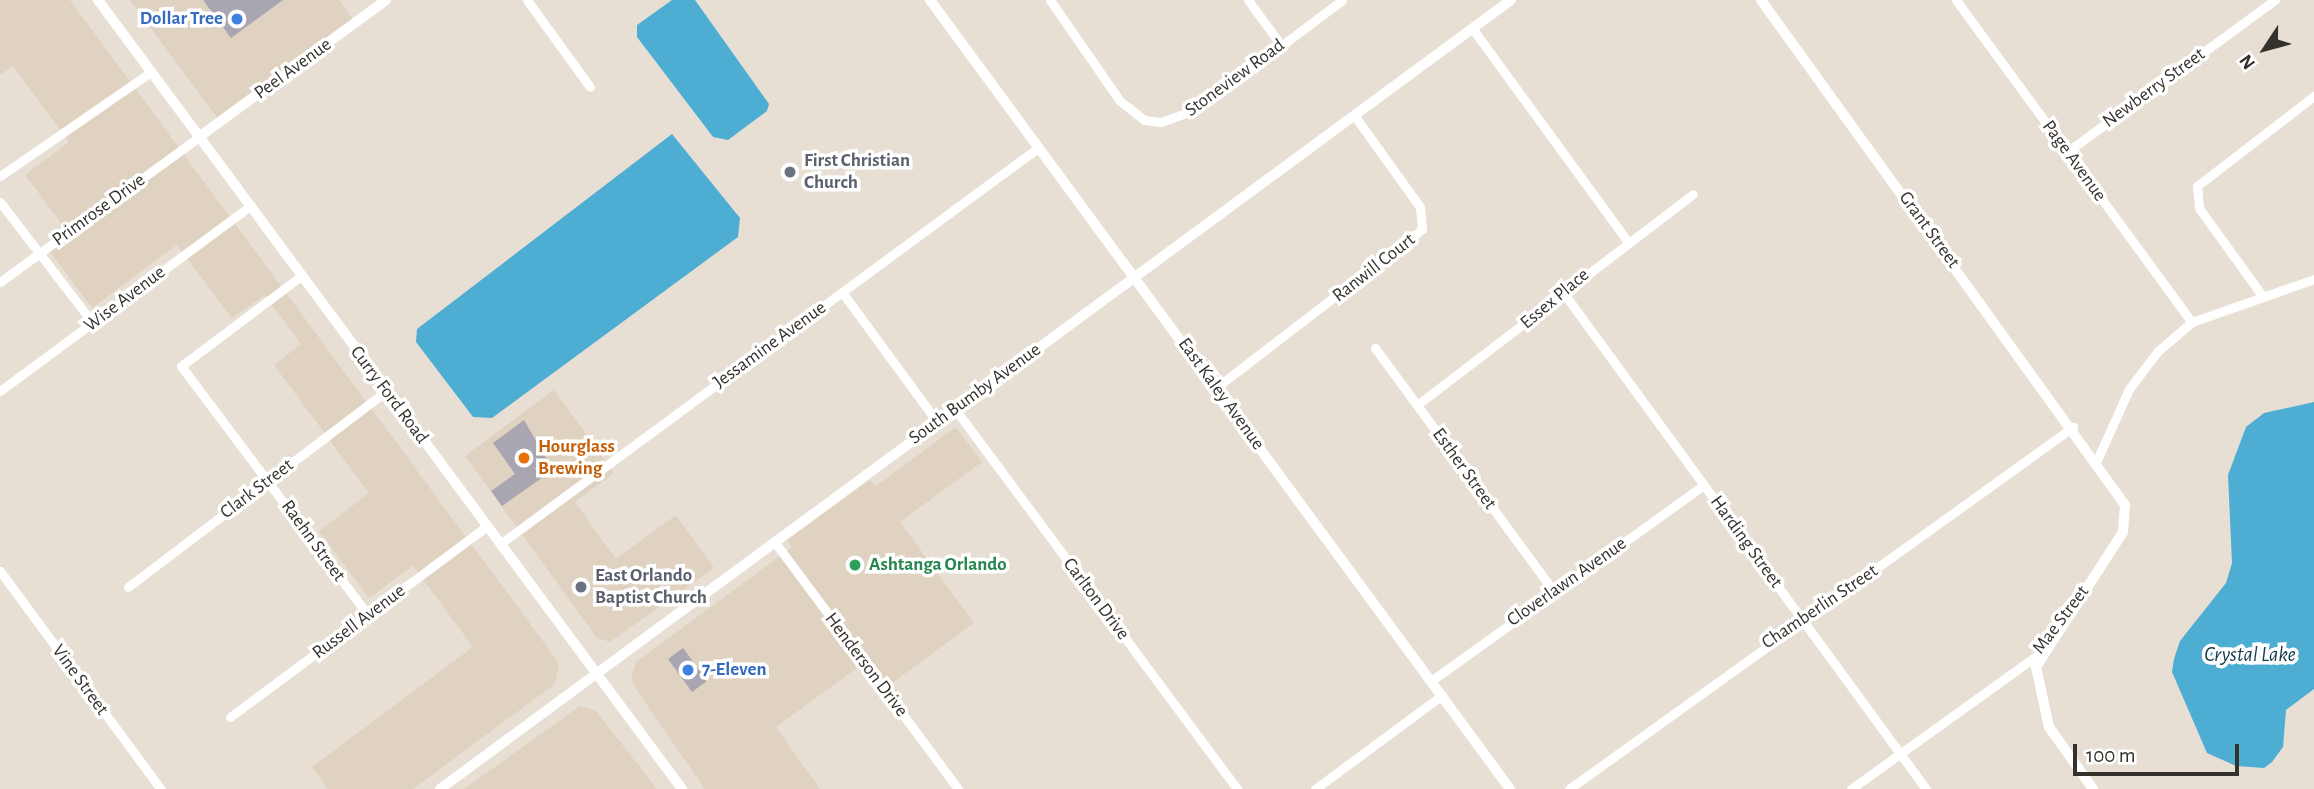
<!DOCTYPE html>
<style>
body{margin:0}
#map{position:relative;width:2314px;height:789px;overflow:hidden;background:#e8dfd4;font-family:"Alegreya Sans",sans-serif}
div>[style]{position:absolute}
[style*='--x']{left:calc(var(--x)*1px);top:calc(var(--y)*1px);width:calc(var(--w)*1px);rotate:calc(var(--a)*1deg)}
.built>*{inset:0;background:#e0d2c1}
.water>*{inset:0;background:#4eadd3}
.building>*{inset:0;background:#a9a6b2}
.minor>*{height:9px;margin:-4.5px;padding:0 4.5px;transform-origin:4.5px;border-radius:4.5px;background:#fff}
.tertiary>*{height:10px;margin:-5px;padding:0 5px;transform-origin:5px;border-radius:5px;background:#fff}
.dots>*{width:19px;height:19px;translate:-50% -50%;box-sizing:border-box;border:4px solid #fff;border-radius:50%}
span{translate:-50% -50%;white-space:nowrap;text-align:center;line-height:1.15;-webkit-text-stroke:7px #fff;paint-order:stroke}
.shop-label{font-size:19px;color:#366cbe;font-weight:700}
.right{translate:-100% -50%;text-align:right}
.left{translate:0 -50%;text-align:left}
.street-label{font-size:19px;color:#35322d}
.worship-label{font-size:19px;color:#5b616d;font-weight:700}
.food-label{font-size:19px;color:#c56008;font-weight:700}
.leisure-label{font-size:19px;color:#27864d;font-weight:700}
.water-label{font-size:21px;color:#113c4c;font-style:italic}
.north{position:absolute;left:2230px;top:14px;width:70px;height:70px;-webkit-text-stroke:5px #fff;paint-order:stroke;rotate:234deg;font-size:19px;font-weight:700;line-height:28px;text-align:center;color:#35322d}
.north::after{content:'';display:block;margin:auto;width:24px;height:32px;background:#35322d;clip-path:polygon(50% 0,100% 100%,50% 72%,0 100%)}
.scale{position:absolute;left:2073px;top:744px;width:166px;height:32px;box-sizing:border-box;border:4px solid #35322d;border-top:0;padding-left:9px;font-size:21px;line-height:24px;white-space:nowrap;color:#35322d;-webkit-text-stroke:5px #fff;paint-order:stroke}
</style>
<div id="map">
<div class="built">
<div style="clip-path:polygon(0 0,70px 0,559px 663px,555px 684px,413px 789px,328px 789px,312px 767px,473px 647px,413px 566px,369px 598px,319px 531px,369px 493px,274px 365px,301px 344px,265px 295px,232px 318px,177px 245px,92px 308px,47px 248px,68px 232px,25px 175px,69px 142px,13px 66px,0 75px)"></div>
<div style="clip-path:polygon(130px 0,339px 0,354px 21px,219px 120px)"></div>
<div style="clip-path:polygon(554px 390px,614px 473px,575px 502px,616px 559px,676px 515px,714px 568px,610px 642px,597px 638px,465px 456px)"></div>
<div style="clip-path:polygon(956px 427px,982px 462px,900px 522px,974px 623px,877px 694px,857px 668px,776px 727px,820px 789px,705px 789px,635px 688px,631px 678px,636px 662px,792px 547px,787px 540px,870px 480px,876px 486px)"></div>
<div style="clip-path:polygon(580px 706px,596px 711px,657px 789px,464px 789px)"></div>
</div>
<div class="water">
<div style="clip-path:polygon(672px 0,695px 0,769px 104px,767px 111px,728px 140px,713px 137px,637px 37px,637px 25px)"></div>
<div style="clip-path:polygon(672px 134px,740px 218px,738px 237px,492px 418px,473px 417px,416px 342px,417px 329px)"></div>
<div style="clip-path:polygon(2314px 402px,2314px 689px,2286px 710px,2283px 747px,2272px 762px,2264px 768px,2236px 766px,2207px 753px,2172px 672px,2174px 659px,2180px 641px,2226px 583px,2232px 563px,2228px 475px,2246px 427px,2264px 413px)"></div>
</div>
<div class="building">
<div style="clip-path:polygon(203px 0,283px 0,231px 38px)"></div>
<div style="clip-path:polygon(524px 420px,553px 470px,502px 506px,491px 491px,515px 474px,493px 443px)"></div>
<div style="clip-path:polygon(683px 648px,707px 681px,692px 692px,668px 659px)"></div>
</div>
<div class="minor">
<div style="--x:527;--y:0;--w:107;--a:54.1"></div>
<div style="--x:1050;--y:0;--w:123;--a:55.3"></div>
<div style="--x:1120;--y:101;--w:31;--a:38"></div>
<div style="--x:1144;--y:120;--w:17;--a:7"></div>
<div style="--x:1161;--y:122;--w:38;--a:-20"></div>
<div style="--x:1197;--y:109;--w:181;--a:-36.9"></div>
<div style="--x:1248;--y:0;--w:56;--a:53.7"></div>
<div style="--x:1956;--y:0;--w:399;--a:53.8"></div>
<div style="--x:1472;--y:28;--w:265;--a:53.9"></div>
<div style="--x:2067;--y:152;--w:258;--a:-36.2"></div>
<div style="--x:0;--y:176;--w:183;--a:-34.6"></div>
<div style="--x:0;--y:202;--w:153;--a:52.5"></div>
<div style="--x:301;--y:276;--w:150;--a:143.1"></div>
<div style="--x:181;--y:366;--w:311;--a:53.1"></div>
<div style="--x:0;--y:282;--w:246;--a:-36.1"></div>
<div style="--x:842;--y:292;--w:161;--a:53.8"></div>
<div style="--x:2261;--y:294;--w:106;--a:-125.8"></div>
<div style="--x:2199;--y:208;--w:22;--a:-95"></div>
<div style="--x:2197;--y:186;--w:148;--a:-37.6"></div>
<div style="--x:1565;--y:295;--w:612;--a:53.84"></div>
<div style="--x:1375;--y:348;--w:300;--a:53.7"></div>
<div style="--x:1217;--y:387;--w:259;--a:-37.6"></div>
<div style="--x:1422;--y:229;--w:22;--a:-95"></div>
<div style="--x:1420;--y:207;--w:113;--a:-125.7"></div>
<div style="--x:0;--y:391;--w:311;--a:-36.5"></div>
<div style="--x:1417;--y:405;--w:347;--a:-37.4"></div>
<div style="--x:955;--y:409;--w:473;--a:53.4"></div>
<div style="--x:2097;--y:460;--w:78;--a:-65.7"></div>
<div style="--x:2129;--y:389;--w:48;--a:-52.7"></div>
<div style="--x:2158;--y:351;--w:45;--a:-40.5"></div>
<div style="--x:2192;--y:322;--w:129;--a:-19.4"></div>
<div style="--x:774;--y:541;--w:309;--a:53.4"></div>
<div style="--x:500;--y:544;--w:669;--a:-36.37"></div>
<div style="--x:0;--y:571;--w:271;--a:53.6"></div>
<div style="--x:128;--y:587;--w:324;--a:-37.2"></div>
<div style="--x:1431;--y:681;--w:336;--a:-35.7"></div>
<div style="--x:230;--y:717;--w:320;--a:-36.6"></div>
<div style="--x:1315;--y:789;--w:158;--a:-36.5"></div>
<div style="--x:1569;--y:789;--w:621;--a:-35.69"></div>
<div style="--x:1851;--y:789;--w:235;--a:-35.7"></div>
</div>
<div class="tertiary">
<div style="--x:98;--y:0;--w:982;--a:53.49"></div>
<div style="--x:930;--y:0;--w:979;--a:53.68"></div>
<div style="--x:1761;--y:0;--w:623;--a:54.22"></div>
<div style="--x:2125;--y:505;--w:27;--a:94"></div>
<div style="--x:2123;--y:532;--w:161;--a:122.8"></div>
<div style="--x:2036;--y:667;--w:61;--a:77.8"></div>
<div style="--x:2049;--y:727;--w:76;--a:54.6"></div>
<div style="--x:199;--y:137;--w:232;--a:-36.2"></div>
<div style="--x:440;--y:789;--w:1330;--a:-36.38"></div>
</div>
<div class="dots">
<div style="left:237px;top:19px;background:#3f7fe0"></div>
<div style="left:790px;top:172px;background:#6b7280"></div>
<div style="left:524px;top:458px;background:#e8710a"></div>
<div style="left:855px;top:565px;background:#2e9e5b"></div>
<div style="left:581px;top:587px;background:#6b7280"></div>
<div style="left:688px;top:670px;background:#3f7fe0"></div>
</div>
<div class="shop-label">
<span class="right" style="left:223px;top:19px">Dollar Tree</span>
<span class="left" style="left:702px;top:670px">7-Eleven</span>
</div>
<div class="street-label">
<span style="left:293px;top:69px;rotate:-36deg">Peel Avenue</span>
<span style="left:1235px;top:78px;rotate:-36deg">Stoneview Road</span>
<span style="left:2154px;top:88px;rotate:-36deg">Newberry Street</span>
<span style="left:2074px;top:161px;rotate:54deg">Page Avenue</span>
<span style="left:99px;top:210px;rotate:-36deg">Primrose Drive</span>
<span style="left:1929px;top:230px;rotate:54deg">Grant Street</span>
<span style="left:1374px;top:268px;rotate:-38deg">Ranwill Court</span>
<span style="left:125px;top:299px;rotate:-37deg">Wise Avenue</span>
<span style="left:1555px;top:299px;rotate:-40deg">Essex Place</span>
<span style="left:770px;top:345px;rotate:-36deg">Jessamine Avenue</span>
<span style="left:975px;top:394px;rotate:-36deg">South Bumby Avenue</span>
<span style="left:1221px;top:394px;rotate:54deg">East Kaley Avenue</span>
<span style="left:389px;top:395px;rotate:53deg">Curry Ford Road</span>
<span style="left:1464px;top:469px;rotate:54deg">Esther Street</span>
<span style="left:257px;top:489px;rotate:-37deg">Clark Street</span>
<span style="left:313px;top:541px;rotate:54deg">Raehn Street</span>
<span style="left:1746px;top:542px;rotate:54deg">Harding Street</span>
<span style="left:1567px;top:582px;rotate:-35deg">Cloverlawn Avenue</span>
<span style="left:1096px;top:599px;rotate:53deg">Carlton Drive</span>
<span style="left:1820px;top:607px;rotate:-34deg">Chamberlin Street</span>
<span style="left:2061px;top:620px;rotate:-53deg">Mae Street</span>
<span style="left:359px;top:622px;rotate:-37deg">Russell Avenue</span>
<span style="left:866px;top:665px;rotate:53deg">Henderson Drive</span>
<span style="left:80px;top:680px;rotate:54deg">Vine Street</span>
</div>
<div class="worship-label">
<span class="left" style="left:804px;top:172px">First Christian<br>Church</span>
<span class="left" style="left:595px;top:587px">East Orlando<br>Baptist Church</span>
</div>
<div class="food-label">
<span class="left" style="left:538px;top:458px">Hourglass<br>Brewing</span>
</div>
<div class="leisure-label">
<span class="left" style="left:869px;top:565px">Ashtanga Orlando</span>
</div>
<div class="water-label">
<span style="left:2250px;top:655px">Crystal Lake</span>
</div>
<div class="north">N</div>
<div class="scale">100 m</div>
</div>
